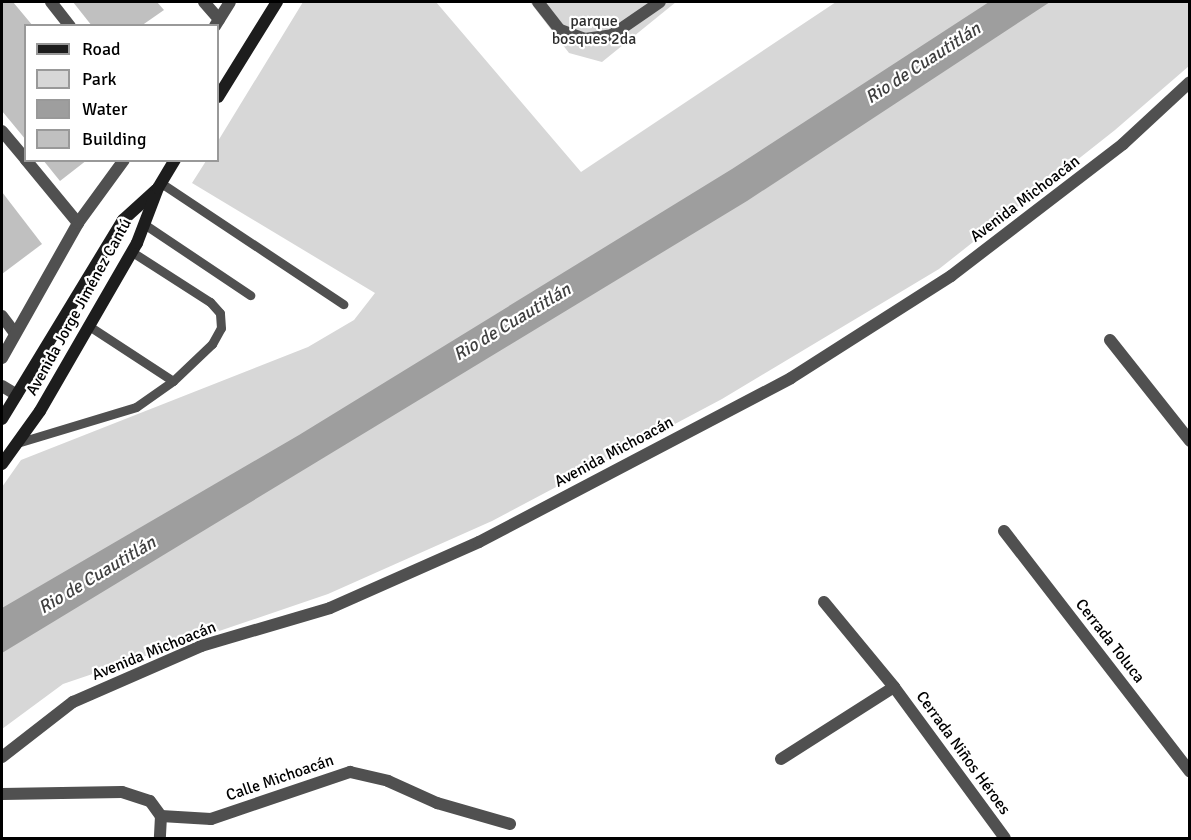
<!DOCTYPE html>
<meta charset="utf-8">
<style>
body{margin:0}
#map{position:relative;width:1191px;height:840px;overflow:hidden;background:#fff;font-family:Signika,sans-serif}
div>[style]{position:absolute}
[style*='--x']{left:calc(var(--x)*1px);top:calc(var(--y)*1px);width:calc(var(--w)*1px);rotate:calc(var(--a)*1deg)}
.green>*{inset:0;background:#d7d7d7}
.water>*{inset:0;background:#9e9e9e}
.building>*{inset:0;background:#c0c0c0}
.service>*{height:9px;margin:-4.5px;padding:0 4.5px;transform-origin:4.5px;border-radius:4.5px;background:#505050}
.minor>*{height:12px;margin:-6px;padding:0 6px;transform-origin:6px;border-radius:6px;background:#505050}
.tertiary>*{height:12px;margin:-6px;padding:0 6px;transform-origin:6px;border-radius:6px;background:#505050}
.secondary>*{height:12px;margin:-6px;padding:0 6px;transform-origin:6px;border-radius:6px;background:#1d1d1d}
span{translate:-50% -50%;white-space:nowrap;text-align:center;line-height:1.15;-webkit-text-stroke:4.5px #fff;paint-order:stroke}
.park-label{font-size:16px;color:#2e2e2e}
.street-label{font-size:16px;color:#000}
.water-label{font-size:18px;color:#3f3f3f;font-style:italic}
.frame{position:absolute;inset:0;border:3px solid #000;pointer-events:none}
.legend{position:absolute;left:24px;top:24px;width:195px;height:138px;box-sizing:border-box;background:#fff;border:2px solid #999;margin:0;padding:8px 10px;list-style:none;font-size:18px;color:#000}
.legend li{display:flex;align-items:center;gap:12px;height:30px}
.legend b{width:30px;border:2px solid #999}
</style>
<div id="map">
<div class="green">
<div style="clip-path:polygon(303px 2px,436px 2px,581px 172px,836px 2px,1189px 2px,1189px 66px,1115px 130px,939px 269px,722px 399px,492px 521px,328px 594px,63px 684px,2px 729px,2px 487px,21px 460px,308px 347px,354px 320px,375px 293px,192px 183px,206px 161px,218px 160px,218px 141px)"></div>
<div style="clip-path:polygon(530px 2px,676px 2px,602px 62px,569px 53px)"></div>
</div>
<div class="water">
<div style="clip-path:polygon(989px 2px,1050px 2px,747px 201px,2px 653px,2px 608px,299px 435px,732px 169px)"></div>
</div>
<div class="building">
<div style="clip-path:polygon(2px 2px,13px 2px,33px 26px,26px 26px,26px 140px,2px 111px)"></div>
<div style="clip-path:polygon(73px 2px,157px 2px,164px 10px,141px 26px,92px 26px)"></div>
<div style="clip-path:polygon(43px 160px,87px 160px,60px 181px)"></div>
<div style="clip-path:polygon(2px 192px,42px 244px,2px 274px)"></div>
</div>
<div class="service">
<div style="--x:161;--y:183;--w:219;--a:33.6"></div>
<div style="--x:144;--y:224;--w:128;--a:33.8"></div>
<div style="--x:89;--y:326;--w:100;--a:33.2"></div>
<div style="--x:17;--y:443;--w:124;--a:-16.8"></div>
<div style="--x:136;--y:407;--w:45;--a:-35.1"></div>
<div style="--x:173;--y:381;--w:54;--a:-43.5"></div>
<div style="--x:212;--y:344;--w:18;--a:-61"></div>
<div style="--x:221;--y:328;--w:15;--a:-94"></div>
<div style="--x:220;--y:313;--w:15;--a:-132"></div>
<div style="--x:210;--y:302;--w:93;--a:-147.3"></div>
</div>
<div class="minor">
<div style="--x:51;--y:2;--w:31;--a:52"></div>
<div style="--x:204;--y:2;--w:23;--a:49"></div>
<div style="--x:538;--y:2;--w:36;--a:52"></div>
<div style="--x:560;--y:30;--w:27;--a:20"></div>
<div style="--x:585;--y:39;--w:27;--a:-8"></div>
<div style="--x:612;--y:35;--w:58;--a:-34.5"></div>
<div style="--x:215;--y:26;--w:28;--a:-58"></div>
<div style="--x:2;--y:131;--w:38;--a:50"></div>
<div style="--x:26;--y:160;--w:82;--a:50.5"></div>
<div style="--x:2;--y:316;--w:21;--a:53"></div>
<div style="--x:1110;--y:340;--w:129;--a:51.6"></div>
<div style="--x:2;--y:358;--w:155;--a:-60.6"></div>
<div style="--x:78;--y:223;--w:78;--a:-53.9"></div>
<div style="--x:2;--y:386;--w:17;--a:31"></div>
<div style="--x:1004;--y:531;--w:304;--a:52.3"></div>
<div style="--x:824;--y:602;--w:110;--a:50.5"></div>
<div style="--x:894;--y:687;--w:187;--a:53.7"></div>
<div style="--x:781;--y:759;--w:134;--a:-32.5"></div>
<div style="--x:2;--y:794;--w:120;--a:-1"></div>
<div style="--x:122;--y:792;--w:29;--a:18"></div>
<div style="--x:150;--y:801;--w:19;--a:54"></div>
<div style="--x:161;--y:816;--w:22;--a:93"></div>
<div style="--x:161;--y:816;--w:50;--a:3.4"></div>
<div style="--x:211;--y:819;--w:147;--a:-18.7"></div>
<div style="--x:350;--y:772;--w:39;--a:13"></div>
<div style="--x:388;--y:781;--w:54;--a:24.2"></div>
<div style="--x:437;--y:803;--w:76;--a:16"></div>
</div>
<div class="tertiary">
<div style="--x:2;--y:757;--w:90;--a:-37.8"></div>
<div style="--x:73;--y:702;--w:140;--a:-23.6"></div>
<div style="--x:201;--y:646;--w:134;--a:-16.4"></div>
<div style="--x:330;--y:608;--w:163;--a:-23.9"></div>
<div style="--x:479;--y:542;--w:352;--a:-27.7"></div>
<div style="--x:791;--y:378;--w:190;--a:-32.5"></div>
<div style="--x:951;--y:276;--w:217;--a:-37.5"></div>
<div style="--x:1123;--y:144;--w:91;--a:-42.8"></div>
</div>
<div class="secondary">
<div style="--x:218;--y:97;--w:112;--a:-58.2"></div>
<div style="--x:2;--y:419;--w:233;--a:-58.7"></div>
<div style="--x:123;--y:220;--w:45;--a:-42.3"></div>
<div style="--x:2;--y:464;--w:65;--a:-54.4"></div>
<div style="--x:40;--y:411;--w:194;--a:-60"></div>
<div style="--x:137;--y:243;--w:59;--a:-69.1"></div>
<div style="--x:158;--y:188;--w:33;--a:-59"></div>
</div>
<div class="park-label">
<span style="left:594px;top:30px">parque<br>bosques 2da</span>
</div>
<div class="street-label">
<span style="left:1025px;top:199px;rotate:-37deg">Avenida Michoacán</span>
<span style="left:79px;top:307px;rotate:-61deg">Avenida Jorge Jiménez Cantú</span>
<span style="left:614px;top:452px;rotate:-28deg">Avenida Michoacán</span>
<span style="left:1110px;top:641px;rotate:52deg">Cerrada Toluca</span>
<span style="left:154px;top:651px;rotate:-22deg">Avenida Michoacán</span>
<span style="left:963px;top:753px;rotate:54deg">Cerrada Niños Héroes</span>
<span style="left:280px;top:778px;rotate:-19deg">Calle Michoacán</span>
</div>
<div class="water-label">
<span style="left:923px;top:63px;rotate:-33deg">Rio de Cuautitlán</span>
<span style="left:512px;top:322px;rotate:-31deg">Rio de Cuautitlán</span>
<span style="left:97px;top:575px;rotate:-31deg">Rio de Cuautitlán</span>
</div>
<div class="frame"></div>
<ul class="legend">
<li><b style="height:8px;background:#1d1d1d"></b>Road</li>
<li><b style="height:16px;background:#d7d7d7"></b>Park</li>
<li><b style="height:16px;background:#9e9e9e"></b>Water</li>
<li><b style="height:16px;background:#c0c0c0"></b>Building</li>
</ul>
</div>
